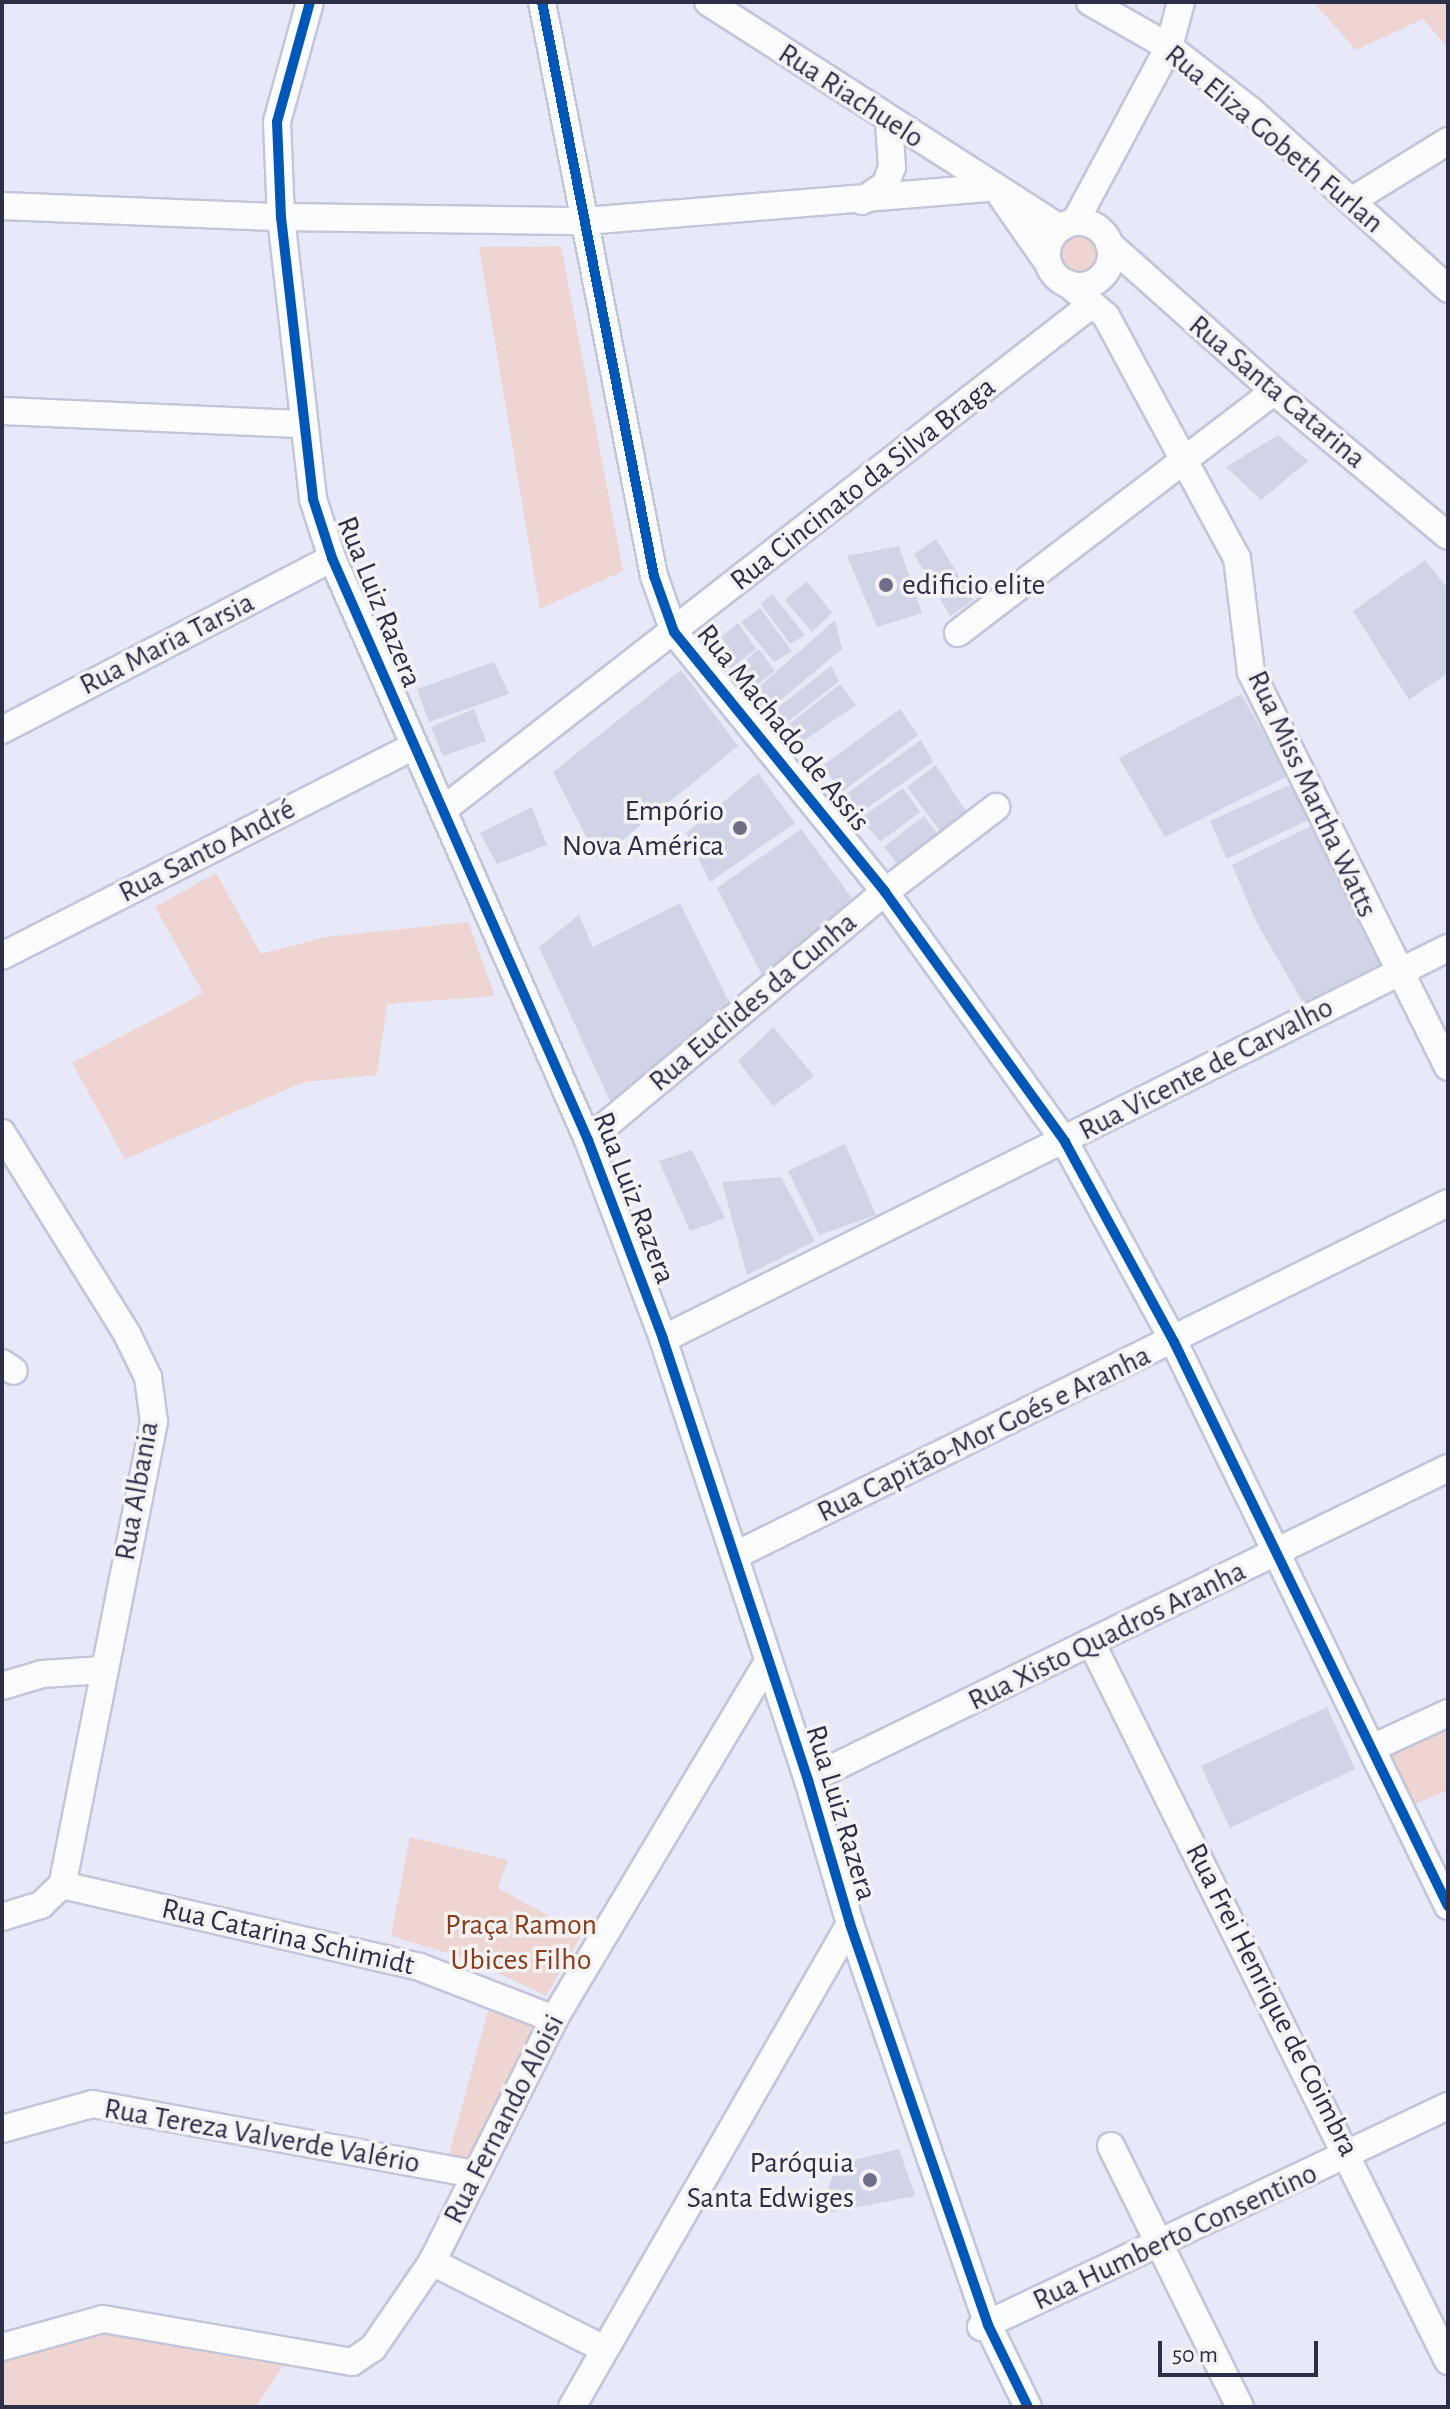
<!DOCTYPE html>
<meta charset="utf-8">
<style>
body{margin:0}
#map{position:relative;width:1450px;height:2409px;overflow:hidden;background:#e7e9f8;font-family:"Alegreya Sans",sans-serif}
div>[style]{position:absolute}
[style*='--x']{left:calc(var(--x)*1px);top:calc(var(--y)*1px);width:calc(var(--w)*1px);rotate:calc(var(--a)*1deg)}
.green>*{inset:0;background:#efd5d2}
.round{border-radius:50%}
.building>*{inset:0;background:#d1d3e7}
.roads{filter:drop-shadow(2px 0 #c3c5d9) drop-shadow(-2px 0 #c3c5d9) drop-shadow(0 2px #c3c5d9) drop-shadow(0 -2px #c3c5d9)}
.minor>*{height:26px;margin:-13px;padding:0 13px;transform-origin:13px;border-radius:13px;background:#fbfcfe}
.minor>.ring{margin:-13px;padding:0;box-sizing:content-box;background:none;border:26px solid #fbfcfe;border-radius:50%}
.cycleway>*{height:10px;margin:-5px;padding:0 5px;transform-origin:5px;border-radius:5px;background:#0057b8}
.dots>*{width:22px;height:22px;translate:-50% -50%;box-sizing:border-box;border:4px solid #f3f3f3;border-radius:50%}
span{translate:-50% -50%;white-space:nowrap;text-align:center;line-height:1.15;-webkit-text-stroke:7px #f3f3f3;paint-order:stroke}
.street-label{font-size:30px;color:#2d2e48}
.poi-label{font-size:30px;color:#2d2e48}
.left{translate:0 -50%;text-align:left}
.right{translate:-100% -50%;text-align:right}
.park-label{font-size:30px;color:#8b3c1b}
.frame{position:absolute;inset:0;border:4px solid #2d2e48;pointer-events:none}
.scale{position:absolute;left:1158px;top:2341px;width:160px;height:36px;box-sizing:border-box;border:4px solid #2d2e48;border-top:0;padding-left:10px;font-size:24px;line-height:28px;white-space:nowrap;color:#2d2e48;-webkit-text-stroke:6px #f3f3f3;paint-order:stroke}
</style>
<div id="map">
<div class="green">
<div style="clip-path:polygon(1313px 2px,1448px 2px,1448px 48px,1423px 19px,1356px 50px)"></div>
<div class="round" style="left:1057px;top:231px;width:44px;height:44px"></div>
<div style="clip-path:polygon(561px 246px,623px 571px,540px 609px,479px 247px)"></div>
<div style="clip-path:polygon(216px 873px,261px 954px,325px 937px,468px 922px,495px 996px,387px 1004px,377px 1075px,304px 1082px,125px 1159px,72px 1063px,203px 993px,155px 907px)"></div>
<div style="clip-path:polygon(1448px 1726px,1448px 1790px,1408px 1807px,1383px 1756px)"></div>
<div style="clip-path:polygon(410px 1837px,508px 1860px,498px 1888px,582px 1934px,546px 1996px,471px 1960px,391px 1936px)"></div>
<div style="clip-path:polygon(489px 2007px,536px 2026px,470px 2159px,449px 2154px)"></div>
<div style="clip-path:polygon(98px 2328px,285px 2363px,256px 2407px,2px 2407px,2px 2356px)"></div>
</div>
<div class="building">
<div style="clip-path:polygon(1278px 435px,1308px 461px,1261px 500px,1226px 467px)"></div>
<div style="clip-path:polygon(936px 539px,974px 600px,950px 616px,914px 554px)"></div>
<div style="clip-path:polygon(899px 546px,922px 613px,877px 627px,847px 556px)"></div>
<div style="clip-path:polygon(1425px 560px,1448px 589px,1448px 673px,1409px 700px,1353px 611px)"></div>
<div style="clip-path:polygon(807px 581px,832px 613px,812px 632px,785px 600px)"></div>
<div style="clip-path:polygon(772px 594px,805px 635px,790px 644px,761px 604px)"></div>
<div style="clip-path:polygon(760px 608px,792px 651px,774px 662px,741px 622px)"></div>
<div style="clip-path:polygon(835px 620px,842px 649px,765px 713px,751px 694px)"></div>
<div style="clip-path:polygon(738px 623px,756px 649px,730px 669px,712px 645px)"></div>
<div style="clip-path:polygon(759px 649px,775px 671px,749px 691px,732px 672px)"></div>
<div style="clip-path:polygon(494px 662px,509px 694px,429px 722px,417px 689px)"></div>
<div style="clip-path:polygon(831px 666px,839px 681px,777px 730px,767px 716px)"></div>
<div style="clip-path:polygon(681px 670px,738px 746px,598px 860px,553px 772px)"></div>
<div style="clip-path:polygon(840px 684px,856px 705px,792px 749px,778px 733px)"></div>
<div style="clip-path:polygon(1241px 694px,1288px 776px,1165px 837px,1119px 758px)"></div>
<div style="clip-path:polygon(474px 709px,486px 741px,443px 756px,431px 727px)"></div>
<div style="clip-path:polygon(900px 709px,918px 735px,842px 792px,822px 766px)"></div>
<div style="clip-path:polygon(921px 740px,933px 762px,858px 814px,843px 796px)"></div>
<div style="clip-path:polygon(936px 765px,969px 816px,943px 835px,907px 787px)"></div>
<div style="clip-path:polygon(758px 773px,795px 823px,710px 882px,686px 833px)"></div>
<div style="clip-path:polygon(1294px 783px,1310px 819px,1227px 859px,1210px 821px)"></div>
<div style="clip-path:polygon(903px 788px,920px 812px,880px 842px,861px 818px)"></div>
<div style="clip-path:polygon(532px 807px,547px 845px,497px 864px,480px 833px)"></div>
<div style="clip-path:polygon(924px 816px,939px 836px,901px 868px,884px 847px)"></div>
<div style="clip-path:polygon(1313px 825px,1386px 966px,1305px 1006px,1257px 923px,1232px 865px)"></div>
<div style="clip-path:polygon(801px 829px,857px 905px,763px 977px,717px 888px)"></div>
<div style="clip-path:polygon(680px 903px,732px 1008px,612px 1105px,539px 947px,579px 915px,593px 947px)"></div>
<div style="clip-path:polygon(773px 1027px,814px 1076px,773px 1106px,738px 1061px)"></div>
<div style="clip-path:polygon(845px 1144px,876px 1215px,819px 1235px,788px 1171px)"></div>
<div style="clip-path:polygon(692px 1150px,725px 1218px,690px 1231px,659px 1161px)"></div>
<div style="clip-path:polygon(781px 1177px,815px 1241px,747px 1275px,722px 1182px)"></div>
<div style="clip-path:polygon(1327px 1707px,1355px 1769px,1230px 1828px,1201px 1766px)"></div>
<div style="clip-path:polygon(899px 2149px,915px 2196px,827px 2213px,824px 2200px,837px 2164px)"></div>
</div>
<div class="roads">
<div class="minor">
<div style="--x:310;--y:2;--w:124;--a:105.4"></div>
<div style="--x:277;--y:122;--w:95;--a:87.6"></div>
<div style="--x:281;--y:217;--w:284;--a:83.5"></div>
<div style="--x:313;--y:499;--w:62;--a:72.1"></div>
<div style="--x:332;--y:558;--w:636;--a:66.26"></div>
<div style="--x:588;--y:1140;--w:213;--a:69.3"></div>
<div style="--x:663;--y:1339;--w:464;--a:71.8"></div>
<div style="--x:808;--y:1780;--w:150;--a:73.7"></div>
<div style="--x:850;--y:1924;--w:424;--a:71"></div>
<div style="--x:988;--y:2325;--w:91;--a:64"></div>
<div style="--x:542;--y:2;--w:585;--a:78.96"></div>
<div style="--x:654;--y:576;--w:59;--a:70.3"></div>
<div style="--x:674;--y:632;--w:335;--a:50.9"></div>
<div style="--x:885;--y:892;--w:308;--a:54.2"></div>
<div style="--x:1065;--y:1142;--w:228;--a:61.4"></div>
<div style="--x:1174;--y:1342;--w:627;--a:64.09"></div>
<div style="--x:708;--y:2;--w:418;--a:32.7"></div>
<div style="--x:1090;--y:2;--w:91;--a:29.7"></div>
<div style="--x:1169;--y:47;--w:101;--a:37.8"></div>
<div style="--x:1249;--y:109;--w:268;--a:42.1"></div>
<div style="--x:1002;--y:197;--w:80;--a:55.1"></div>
<div style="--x:862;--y:201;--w:29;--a:-35"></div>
<div style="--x:886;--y:184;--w:18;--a:-71"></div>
<div style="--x:892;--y:167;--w:45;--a:-93.8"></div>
<div style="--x:1351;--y:201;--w:114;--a:-31.7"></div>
<div style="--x:2;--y:206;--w:279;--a:2.3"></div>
<div style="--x:281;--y:217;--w:305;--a:0.8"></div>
<div style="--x:586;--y:221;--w:411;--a:-4.7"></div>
<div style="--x:1075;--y:222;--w:199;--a:-61.8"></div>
<div style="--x:1169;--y:47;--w:47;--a:-75.1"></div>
<div class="ring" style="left:1047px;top:222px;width:38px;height:38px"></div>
<div style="--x:1109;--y:244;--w:221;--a:41.7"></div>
<div style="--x:1274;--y:391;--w:226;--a:39.8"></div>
<div style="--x:1067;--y:283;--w:51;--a:40.2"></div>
<div style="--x:1106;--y:316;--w:275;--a:61.6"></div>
<div style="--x:1237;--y:558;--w:115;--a:83"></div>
<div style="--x:1251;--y:672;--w:441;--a:63.5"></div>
<div style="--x:2;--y:411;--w:301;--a:2.5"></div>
<div style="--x:958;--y:633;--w:398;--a:-37.4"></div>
<div style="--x:2;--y:730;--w:372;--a:-27.5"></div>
<div style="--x:444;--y:809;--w:820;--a:-37.92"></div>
<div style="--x:2;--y:956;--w:461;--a:-27"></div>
<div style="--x:2;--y:1133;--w:237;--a:58.1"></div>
<div style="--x:127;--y:1334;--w:48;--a:64"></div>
<div style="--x:148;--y:1377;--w:45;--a:82.4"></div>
<div style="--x:154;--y:1422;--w:472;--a:101.2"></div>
<div style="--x:588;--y:1140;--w:387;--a:-39.9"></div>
<div style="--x:885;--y:892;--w:140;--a:-37.4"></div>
<div style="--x:663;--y:1339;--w:877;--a:-26.48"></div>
<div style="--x:2;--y:1363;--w:14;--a:34"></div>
<div style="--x:734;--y:1556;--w:796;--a:-26.31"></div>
<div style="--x:1091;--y:1642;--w:803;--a:63.59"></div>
<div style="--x:2;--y:1686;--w:42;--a:-16.7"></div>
<div style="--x:42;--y:1674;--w:61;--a:-3.8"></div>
<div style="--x:1372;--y:1748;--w:84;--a:-24.7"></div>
<div style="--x:808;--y:1780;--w:712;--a:-25.99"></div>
<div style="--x:62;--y:1885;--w:367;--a:12.9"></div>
<div style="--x:420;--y:1967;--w:144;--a:21.2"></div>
<div style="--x:2;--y:1917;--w:41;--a:-17.1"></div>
<div style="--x:41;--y:1905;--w:29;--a:-44"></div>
<div style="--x:2;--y:2129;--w:94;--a:-15.4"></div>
<div style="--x:93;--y:2104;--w:389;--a:10.4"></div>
<div style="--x:1111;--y:2146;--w:291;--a:63.7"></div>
<div style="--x:432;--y:2262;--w:191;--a:26.8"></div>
<div style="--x:981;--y:2327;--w:517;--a:-25.33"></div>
<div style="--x:2;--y:2347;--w:105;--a:-15.5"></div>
<div style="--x:103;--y:2319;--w:253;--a:9.8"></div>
<div style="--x:352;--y:2362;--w:25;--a:-34"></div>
<div style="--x:373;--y:2348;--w:104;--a:-55.5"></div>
<div style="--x:432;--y:2262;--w:272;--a:-63.3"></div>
<div style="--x:554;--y:2019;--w:418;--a:-59.1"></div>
<div style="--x:572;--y:2407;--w:557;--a:-60.08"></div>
</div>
</div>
<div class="cycleway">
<div style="--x:310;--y:2;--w:124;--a:105.4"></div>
<div style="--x:277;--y:122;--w:95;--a:87.6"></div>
<div style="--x:281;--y:217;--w:284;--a:83.5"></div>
<div style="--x:313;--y:499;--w:62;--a:72.1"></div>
<div style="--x:332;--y:558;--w:636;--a:66.26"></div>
<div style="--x:588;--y:1140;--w:213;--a:69.3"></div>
<div style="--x:663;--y:1339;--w:464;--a:71.8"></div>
<div style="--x:808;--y:1780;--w:150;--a:73.7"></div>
<div style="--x:850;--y:1924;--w:424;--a:71"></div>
<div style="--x:988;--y:2325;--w:91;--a:64"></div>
<div style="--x:542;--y:2;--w:585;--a:78.96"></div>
<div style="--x:654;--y:576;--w:59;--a:70.3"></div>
<div style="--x:674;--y:632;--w:335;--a:50.9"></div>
<div style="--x:885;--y:892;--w:308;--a:54.2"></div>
<div style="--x:1065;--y:1142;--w:228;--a:61.4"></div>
<div style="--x:1174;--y:1342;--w:627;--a:64.09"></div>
</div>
<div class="dots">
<div style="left:886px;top:585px;background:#6e6f86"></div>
<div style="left:740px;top:828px;background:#6e6f86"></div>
<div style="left:870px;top:2180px;background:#6e6f86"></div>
</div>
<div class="street-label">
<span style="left:851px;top:96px;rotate:33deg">Rua Riachuelo</span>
<span style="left:1274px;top:139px;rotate:40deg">Rua Eliza Gobeth Furlan</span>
<span style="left:1277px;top:392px;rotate:40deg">Rua Santa Catarina</span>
<span style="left:863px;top:484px;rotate:-38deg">Rua Cincinato da Silva Braga</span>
<span style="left:379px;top:602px;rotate:68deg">Rua Luiz Razera</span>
<span style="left:167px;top:644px;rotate:-27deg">Rua Maria Tarsia</span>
<span style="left:783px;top:728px;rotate:51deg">Rua Machado de Assis</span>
<span style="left:1312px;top:794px;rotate:65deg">Rua Miss Martha Watts</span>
<span style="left:207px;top:851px;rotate:-27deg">Rua Santo André</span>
<span style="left:753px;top:1002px;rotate:-40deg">Rua Euclides da Cunha</span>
<span style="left:1206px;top:1069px;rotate:-27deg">Rua Vicente de Carvalho</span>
<span style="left:634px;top:1198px;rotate:69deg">Rua Luiz Razera</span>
<span style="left:984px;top:1434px;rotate:-26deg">Rua Capitão-Mor Goés e Aranha</span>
<span style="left:137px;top:1491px;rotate:-80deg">Rua Albania</span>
<span style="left:1107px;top:1636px;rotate:-26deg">Rua Xisto Quadros Aranha</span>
<span style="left:841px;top:1813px;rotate:73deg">Rua Luiz Razera</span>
<span style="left:288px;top:1937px;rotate:13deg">Rua Catarina Schimidt</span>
<span style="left:1272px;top:2000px;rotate:63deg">Rua Frei Henrique de Coimbra</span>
<span style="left:504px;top:2119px;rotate:-63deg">Rua Fernando Aloisi</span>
<span style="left:262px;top:2136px;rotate:10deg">Rua Tereza Valverde Valério</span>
<span style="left:1175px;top:2237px;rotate:-25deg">Rua Humberto Consentino</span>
</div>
<div class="poi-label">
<span class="left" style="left:902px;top:585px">edificio elite</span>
<span class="right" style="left:724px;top:828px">Empório<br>Nova América</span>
<span class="right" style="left:854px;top:2180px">Paróquia<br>Santa Edwiges</span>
</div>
<div class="park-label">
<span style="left:521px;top:1942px">Praça Ramon<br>Ubices Filho</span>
</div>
<div class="frame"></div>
<div class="scale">50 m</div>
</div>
